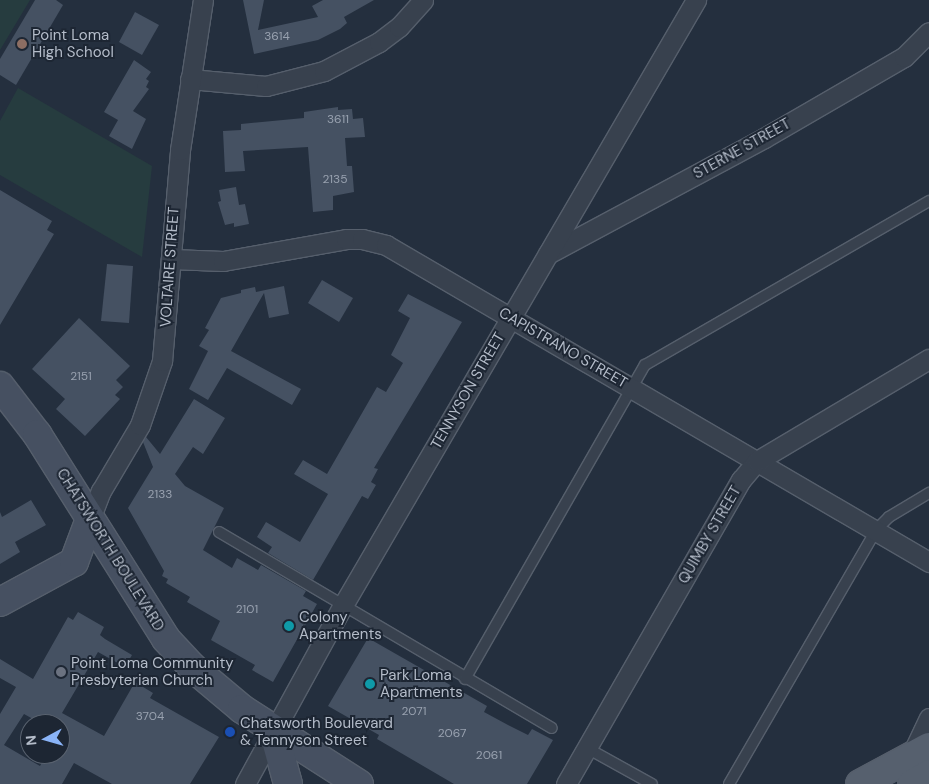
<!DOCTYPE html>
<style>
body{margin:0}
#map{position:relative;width:929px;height:784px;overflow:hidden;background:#242f3e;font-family:"DM Sans",sans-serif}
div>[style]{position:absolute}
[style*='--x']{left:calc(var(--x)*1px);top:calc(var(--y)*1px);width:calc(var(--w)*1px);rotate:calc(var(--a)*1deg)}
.green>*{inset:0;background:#263c3f}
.building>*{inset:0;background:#455162}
.roads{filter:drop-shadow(1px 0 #565f6c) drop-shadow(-1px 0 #565f6c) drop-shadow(0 1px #565f6c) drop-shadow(0 -1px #565f6c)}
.lane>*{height:10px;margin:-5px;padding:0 5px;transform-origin:5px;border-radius:5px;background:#38414e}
.street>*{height:19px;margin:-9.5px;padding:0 9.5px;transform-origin:9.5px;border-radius:9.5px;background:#38414e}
.secondary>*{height:28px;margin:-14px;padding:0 14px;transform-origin:14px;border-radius:14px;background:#465061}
.primary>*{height:28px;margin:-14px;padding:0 14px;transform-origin:14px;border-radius:14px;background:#56606e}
.dots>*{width:14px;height:14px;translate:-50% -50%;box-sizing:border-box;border:2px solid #1d2633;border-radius:50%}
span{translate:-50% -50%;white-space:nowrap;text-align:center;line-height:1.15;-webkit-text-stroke:4px #1d2633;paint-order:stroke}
.number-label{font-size:12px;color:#98a1af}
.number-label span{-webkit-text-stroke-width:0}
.poi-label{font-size:15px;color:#b4bcc9}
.left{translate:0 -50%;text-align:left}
.street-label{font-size:15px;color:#b4bcc9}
.north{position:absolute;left:20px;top:714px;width:50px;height:50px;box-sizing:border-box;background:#1d2633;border:1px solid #59626f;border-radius:50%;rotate:264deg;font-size:14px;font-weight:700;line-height:20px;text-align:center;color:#b4bcc9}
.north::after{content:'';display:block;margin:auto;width:18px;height:22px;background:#8ab4f8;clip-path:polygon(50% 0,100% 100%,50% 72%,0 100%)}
</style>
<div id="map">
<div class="green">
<div style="clip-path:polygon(0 0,30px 0,0 50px)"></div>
<div style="clip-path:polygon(18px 88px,152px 166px,142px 257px,0 175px,0 121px)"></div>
</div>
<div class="building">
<div style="clip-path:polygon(35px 0,56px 0,63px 5px,16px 85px,0 75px,0 59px)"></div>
<div style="clip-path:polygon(243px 0,264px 0,258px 30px,318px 17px,312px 6px,323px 0,374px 0,344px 17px,347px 23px,340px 29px,318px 40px,254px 54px)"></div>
<div style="clip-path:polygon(135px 12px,159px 25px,142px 55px,119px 42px)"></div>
<div style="clip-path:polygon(134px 60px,151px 72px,146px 79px,149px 81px,146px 87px,149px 89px,133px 111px,146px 119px,132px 149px,109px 136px,118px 120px,104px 112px)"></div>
<div style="clip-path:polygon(338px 107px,338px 110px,352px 109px,353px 119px,363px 118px,365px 137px,345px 138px,347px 166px,352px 166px,354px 192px,333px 196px,333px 210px,313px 212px,308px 147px,243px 151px,245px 171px,225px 172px,223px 131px,241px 130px,241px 124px,304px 118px,304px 112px)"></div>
<div style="clip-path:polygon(236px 187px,239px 205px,245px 204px,249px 224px,234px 227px,234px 223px,225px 225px,218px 202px,221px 201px,219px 190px)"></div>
<div style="clip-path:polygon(0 190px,52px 221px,47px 230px,54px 234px,0 325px)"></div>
<div style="clip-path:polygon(107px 264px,133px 266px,129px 323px,101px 321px)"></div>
<div style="clip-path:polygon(322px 280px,353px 298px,339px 322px,308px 303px)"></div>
<div style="clip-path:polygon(284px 286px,289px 314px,269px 318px,264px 293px,231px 351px,301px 389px,292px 405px,227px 368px,208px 400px,189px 389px,208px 351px,199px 346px,209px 330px,205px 328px,221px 298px,241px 293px,241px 290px,255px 287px,256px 292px)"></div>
<div style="clip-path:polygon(408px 294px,462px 322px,374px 468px,378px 469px,371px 482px,376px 485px,368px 499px,362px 496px,313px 580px,268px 553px,272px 547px,257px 537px,266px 522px,300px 542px,328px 494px,294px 474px,303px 460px,327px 474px,377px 387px,386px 392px,403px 363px,391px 355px,410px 318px,398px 311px)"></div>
<div style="clip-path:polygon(79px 318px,130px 366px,116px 380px,123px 387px,115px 395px,120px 399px,85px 436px,56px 409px,65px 399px,32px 369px)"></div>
<div style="clip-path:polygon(194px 399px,225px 418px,203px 454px,193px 447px,175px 474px,185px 486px,224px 508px,203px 550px,232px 568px,237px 558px,258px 570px,261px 565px,306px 591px,303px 596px,317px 604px,273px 682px,252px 670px,255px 665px,211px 640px,220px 621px,187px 602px,190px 597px,166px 583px,168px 579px,162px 576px,164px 571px,128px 508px,153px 467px,143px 442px,146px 437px,160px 454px)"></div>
<div style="clip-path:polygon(31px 500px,46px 525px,15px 542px,20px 552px,0 564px,0 512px,2px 517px)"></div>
<div style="clip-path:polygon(evenodd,78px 612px,104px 627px,100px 635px,105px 639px,132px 655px,125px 667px,98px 652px,62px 713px,104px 736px,135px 682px,153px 693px,150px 698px,219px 737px,190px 784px,112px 784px,74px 763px,62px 784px,0 784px,0 714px,16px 687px,0 678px,0 659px,33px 679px,68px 617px,73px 620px,78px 612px,24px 714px,42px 724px,60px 724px,60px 754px,47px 754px,40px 766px,4px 745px,24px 714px)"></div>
<div style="clip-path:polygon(368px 638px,487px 706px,484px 712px,508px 725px,528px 735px,532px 729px,553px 740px,527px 784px,454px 784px,377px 739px,379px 735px,328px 706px)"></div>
</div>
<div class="roads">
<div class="lane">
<div style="--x:219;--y:532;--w:386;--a:30.5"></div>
<div style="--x:465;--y:679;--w:362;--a:-60.2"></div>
<div style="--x:645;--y:365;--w:328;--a:-30"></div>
<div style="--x:587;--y:748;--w:74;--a:29"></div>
<div style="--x:729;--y:784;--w:293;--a:-59.9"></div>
<div style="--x:876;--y:530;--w:18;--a:-45"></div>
<div style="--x:889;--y:517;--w:47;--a:-31"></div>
</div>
<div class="street">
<div style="--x:190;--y:79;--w:76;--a:5.3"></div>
<div style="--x:266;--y:86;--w:60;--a:-14.5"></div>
<div style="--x:324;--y:71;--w:62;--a:-27.8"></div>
<div style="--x:379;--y:42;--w:25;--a:-37"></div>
<div style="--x:399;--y:27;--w:36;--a:-48"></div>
<div style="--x:548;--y:254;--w:245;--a:-28.2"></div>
<div style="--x:764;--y:138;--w:162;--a:-30.1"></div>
<div style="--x:904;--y:57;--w:35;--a:-45"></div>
<div style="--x:171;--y:259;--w:52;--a:2.2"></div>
<div style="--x:223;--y:261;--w:125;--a:-10.1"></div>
<div style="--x:346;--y:239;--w:16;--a:0"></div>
<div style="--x:362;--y:239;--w:25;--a:14"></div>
<div style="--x:386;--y:245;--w:629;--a:30.28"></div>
<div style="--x:90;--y:519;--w:30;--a:-69"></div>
<div style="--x:101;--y:491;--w:77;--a:-59.4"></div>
<div style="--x:140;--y:425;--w:68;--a:-71"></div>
<div style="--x:162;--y:361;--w:212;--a:-85.1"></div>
<div style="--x:180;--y:150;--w:152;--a:-81.3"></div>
<div style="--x:911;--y:756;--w:42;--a:-64.7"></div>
<div style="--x:245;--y:784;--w:202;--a:-61.3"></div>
<div style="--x:342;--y:607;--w:703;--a:-59.75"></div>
<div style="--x:566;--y:784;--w:351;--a:-60.1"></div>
<div style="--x:741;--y:480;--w:25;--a:-50"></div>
<div style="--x:757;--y:461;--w:200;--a:-30.7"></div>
</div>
<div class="secondary">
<div style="--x:0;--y:386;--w:61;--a:52.4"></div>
<div style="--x:37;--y:434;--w:242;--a:57.8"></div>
<div style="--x:166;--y:639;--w:38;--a:47"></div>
<div style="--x:192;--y:667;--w:65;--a:40"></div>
<div style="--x:242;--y:709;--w:139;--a:32.7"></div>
<div style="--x:0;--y:602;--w:84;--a:-28.4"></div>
<div style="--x:74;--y:562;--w:46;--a:-69.6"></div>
<div style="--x:274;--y:733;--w:53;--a:74.6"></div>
</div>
<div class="primary">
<div style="--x:860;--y:784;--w:78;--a:-28.2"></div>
<div style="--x:912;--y:784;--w:20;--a:-30"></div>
</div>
</div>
<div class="dots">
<div style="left:22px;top:44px;background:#8d6e63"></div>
<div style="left:289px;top:626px;background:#0f9aa8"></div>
<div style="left:61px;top:672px;background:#6b7280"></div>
<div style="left:370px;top:684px;background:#0f9aa8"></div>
<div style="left:230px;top:732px;background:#1a4fb4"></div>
</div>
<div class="number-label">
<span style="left:277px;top:37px">3614</span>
<span style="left:338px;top:120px">3611</span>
<span style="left:335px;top:180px">2135</span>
<span style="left:81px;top:377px">2151</span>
<span style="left:160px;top:495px">2133</span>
<span style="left:247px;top:610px">2101</span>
<span style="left:414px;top:712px">2071</span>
<span style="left:150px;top:717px">3704</span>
<span style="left:452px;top:734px">2067</span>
<span style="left:489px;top:756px">2061</span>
</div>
<div class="poi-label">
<span class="left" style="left:32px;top:44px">Point Loma<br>High School</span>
<span class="left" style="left:299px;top:626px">Colony<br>Apartments</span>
<span class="left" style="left:71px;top:672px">Point Loma Community<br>Presbyterian Church</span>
<span class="left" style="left:380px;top:684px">Park Loma<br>Apartments</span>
<span class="left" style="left:240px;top:732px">Chatsworth Boulevard<br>&amp; Tennyson Street</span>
</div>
<div class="street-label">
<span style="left:742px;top:149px;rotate:-29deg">STERNE STREET</span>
<span style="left:170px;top:267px;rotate:-86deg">VOLTAIRE STREET</span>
<span style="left:563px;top:348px;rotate:30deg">CAPISTRANO STREET</span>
<span style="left:468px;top:391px;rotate:-60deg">TENNYSON STREET</span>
<span style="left:710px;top:535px;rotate:-60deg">QUIMBY STREET</span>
<span style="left:110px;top:550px;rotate:58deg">CHATSWORTH BOULEVARD</span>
</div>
<div class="north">N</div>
</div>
